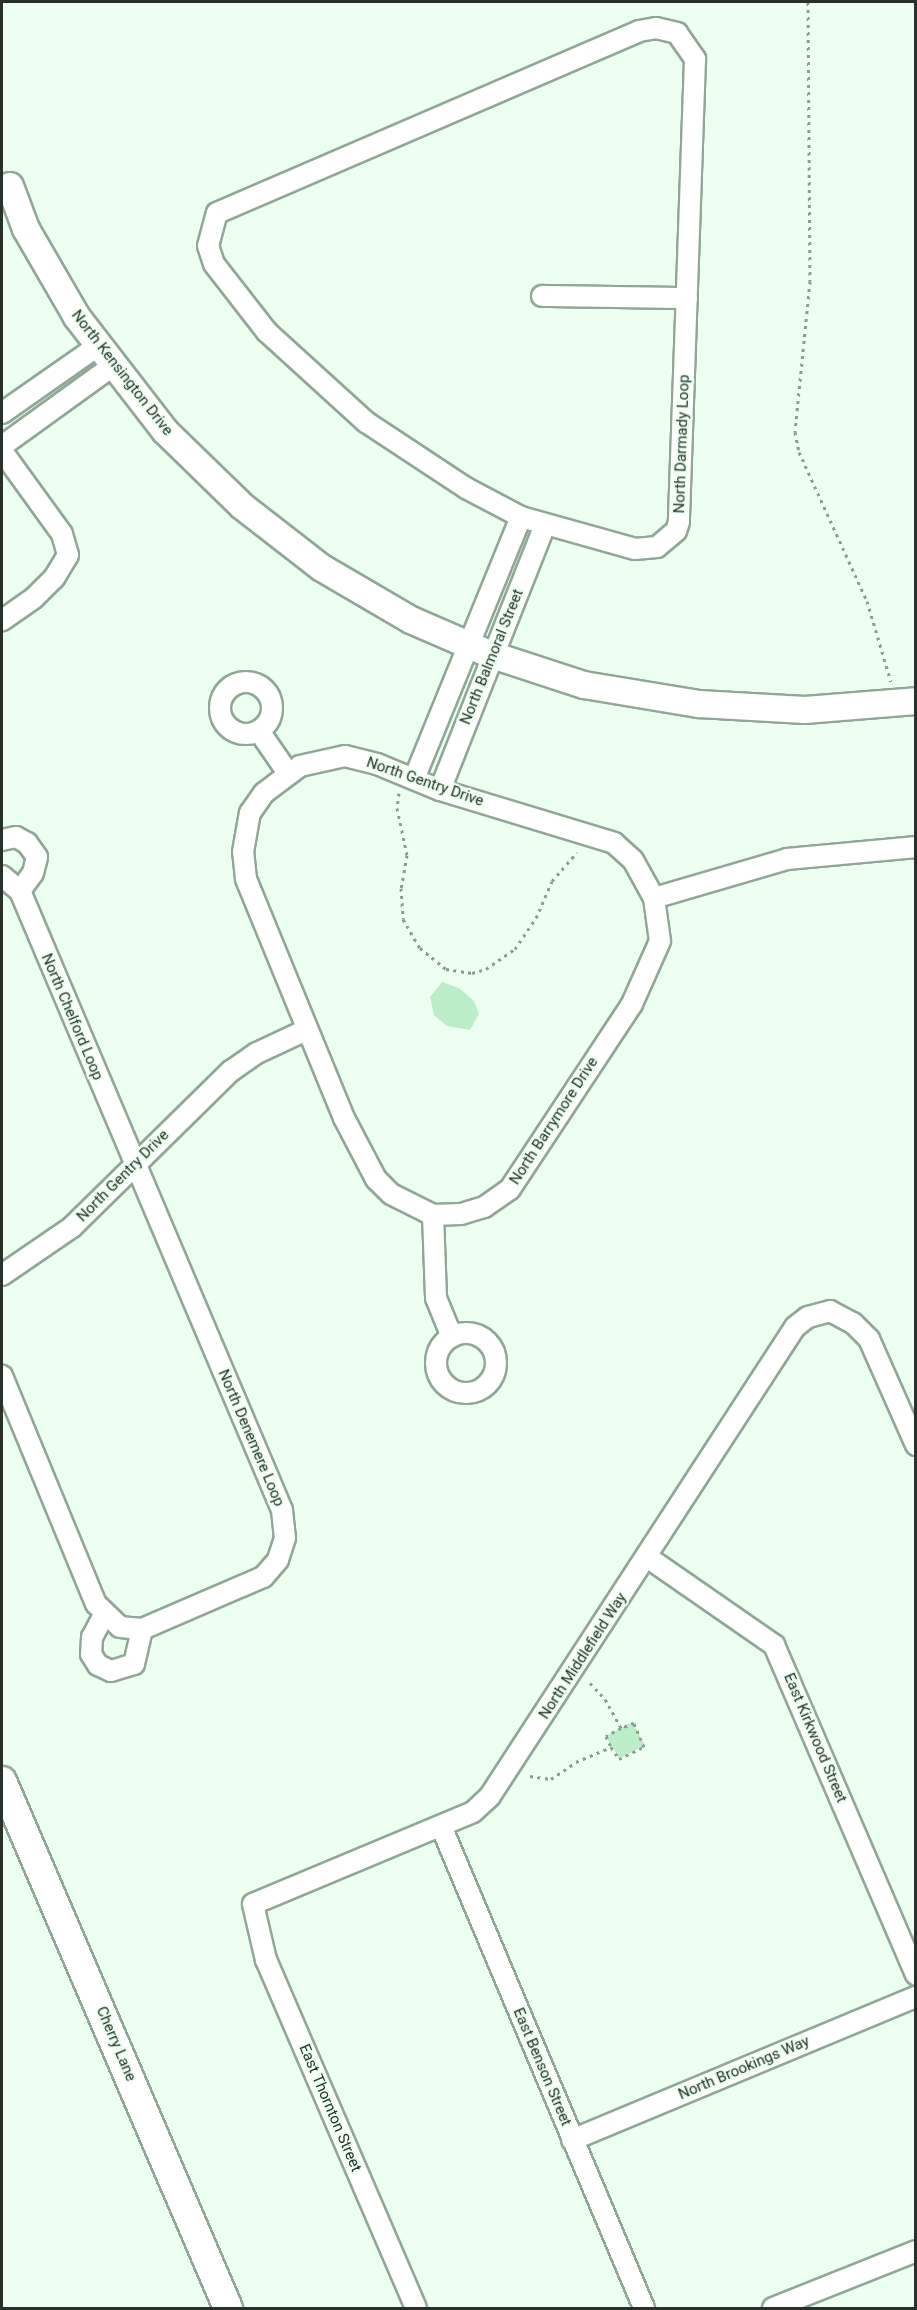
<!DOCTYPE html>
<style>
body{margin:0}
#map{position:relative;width:917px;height:2310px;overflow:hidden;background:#ecfff0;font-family:Roboto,sans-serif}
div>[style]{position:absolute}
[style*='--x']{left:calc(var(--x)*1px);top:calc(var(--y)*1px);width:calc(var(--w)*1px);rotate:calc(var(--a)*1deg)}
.green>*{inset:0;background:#bbeec8}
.path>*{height:3px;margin-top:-1.5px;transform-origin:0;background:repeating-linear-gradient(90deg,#8d9c90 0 3px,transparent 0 7.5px)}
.roads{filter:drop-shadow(2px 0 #91a796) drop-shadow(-2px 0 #91a796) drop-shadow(0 2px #91a796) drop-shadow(0 -2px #91a796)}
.minor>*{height:20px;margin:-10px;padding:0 10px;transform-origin:10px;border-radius:10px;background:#fff}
.minor>.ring{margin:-10px;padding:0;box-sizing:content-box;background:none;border:20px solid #fff;border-radius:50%}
.tertiary>*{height:26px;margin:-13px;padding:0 13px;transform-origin:13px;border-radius:13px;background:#fff}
.secondary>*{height:28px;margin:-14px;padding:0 14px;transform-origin:14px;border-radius:14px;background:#fff}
span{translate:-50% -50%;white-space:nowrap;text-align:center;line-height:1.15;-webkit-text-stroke:4.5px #ecfff0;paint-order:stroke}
.street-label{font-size:15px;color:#273029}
.frame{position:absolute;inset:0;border:3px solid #273029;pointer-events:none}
</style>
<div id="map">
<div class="green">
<div style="clip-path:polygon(442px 982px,459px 988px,474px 1001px,479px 1014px,470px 1030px,447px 1026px,434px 1015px,430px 997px)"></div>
<div style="clip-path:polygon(632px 1722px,645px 1745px,619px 1759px,606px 1736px)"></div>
</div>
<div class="path">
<div style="--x:808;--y:2;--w:279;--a:89.6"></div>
<div style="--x:810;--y:281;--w:152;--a:95.7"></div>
<div style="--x:795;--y:432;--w:20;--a:79"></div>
<div style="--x:799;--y:452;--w:164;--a:65.5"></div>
<div style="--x:867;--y:601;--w:84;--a:73.5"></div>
<div style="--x:399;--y:793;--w:15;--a:98"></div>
<div style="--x:397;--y:808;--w:48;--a:78"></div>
<div style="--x:407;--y:855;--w:34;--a:100"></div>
<div style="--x:401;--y:888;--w:31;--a:86"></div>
<div style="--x:403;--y:919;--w:34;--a:60"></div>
<div style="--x:420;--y:948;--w:33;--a:39"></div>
<div style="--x:446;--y:969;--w:26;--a:9"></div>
<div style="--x:472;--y:973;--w:15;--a:-16"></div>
<div style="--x:486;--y:969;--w:35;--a:-35"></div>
<div style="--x:515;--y:949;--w:37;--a:-56"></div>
<div style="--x:536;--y:918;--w:40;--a:-66.6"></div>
<div style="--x:552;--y:881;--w:38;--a:-49"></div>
<div style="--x:590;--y:1683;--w:22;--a:47"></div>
<div style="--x:605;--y:1699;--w:33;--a:61"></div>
<div style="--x:621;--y:1728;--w:17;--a:152"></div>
<div style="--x:606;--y:1736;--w:12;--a:66"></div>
<div style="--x:530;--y:1776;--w:21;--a:8"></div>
<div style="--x:551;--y:1779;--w:30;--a:-34"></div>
<div style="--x:576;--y:1762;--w:38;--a:-23"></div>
<div style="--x:611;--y:1747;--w:14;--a:56"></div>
<div style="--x:619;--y:1759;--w:28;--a:-26"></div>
<div style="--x:644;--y:1747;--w:26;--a:-113"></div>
<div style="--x:634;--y:1723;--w:14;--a:159"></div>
</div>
<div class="roads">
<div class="minor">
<div style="--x:656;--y:28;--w:22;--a:13"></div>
<div style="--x:677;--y:33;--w:32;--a:55"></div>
<div style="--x:695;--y:59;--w:463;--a:92"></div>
<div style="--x:679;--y:522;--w:9;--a:108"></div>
<div style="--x:676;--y:531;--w:25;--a:140"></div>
<div style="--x:657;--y:547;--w:22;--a:175"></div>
<div style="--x:635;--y:549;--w:118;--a:-164.3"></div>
<div style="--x:521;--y:517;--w:62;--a:-152.2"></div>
<div style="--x:466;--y:488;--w:120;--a:-146.6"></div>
<div style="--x:366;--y:422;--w:134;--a:-137.7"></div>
<div style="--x:267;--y:332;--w:86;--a:-127.9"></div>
<div style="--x:214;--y:264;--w:19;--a:-108"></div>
<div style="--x:208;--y:246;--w:34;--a:-75"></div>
<div style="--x:217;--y:213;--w:460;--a:-23.3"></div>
<div style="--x:639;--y:31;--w:17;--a:-10"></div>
<div style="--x:542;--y:296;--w:145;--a:0.8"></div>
<div style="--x:2;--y:413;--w:118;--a:-35"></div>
<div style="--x:2;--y:446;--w:138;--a:-35.9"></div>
<div style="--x:2;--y:451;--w:102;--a:54.1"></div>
<div style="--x:62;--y:534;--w:22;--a:74"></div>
<div style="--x:68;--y:555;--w:27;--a:121"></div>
<div style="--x:54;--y:578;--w:28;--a:135"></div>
<div style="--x:34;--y:598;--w:39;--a:145"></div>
<div class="ring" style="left:220px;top:682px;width:32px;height:32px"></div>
<div style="--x:259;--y:731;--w:51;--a:55.4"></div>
<div style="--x:345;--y:756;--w:33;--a:14"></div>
<div style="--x:377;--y:764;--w:68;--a:22.4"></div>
<div style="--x:440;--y:790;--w:182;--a:16.9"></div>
<div style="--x:614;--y:843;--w:25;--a:42"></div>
<div style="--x:633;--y:860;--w:43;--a:61.1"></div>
<div style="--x:654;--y:898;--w:43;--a:82.1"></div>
<div style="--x:660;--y:941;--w:69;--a:114"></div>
<div style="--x:632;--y:1004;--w:222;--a:123.4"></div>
<div style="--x:510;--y:1189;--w:32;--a:145"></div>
<div style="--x:484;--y:1207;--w:24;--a:163"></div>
<div style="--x:461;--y:1214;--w:28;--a:178"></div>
<div style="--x:433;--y:1215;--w:47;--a:-153.4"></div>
<div style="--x:391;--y:1194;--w:21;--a:-135"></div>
<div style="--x:376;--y:1179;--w:69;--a:-117.7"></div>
<div style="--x:344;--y:1118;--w:258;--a:-112.3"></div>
<div style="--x:246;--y:879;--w:27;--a:-96"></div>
<div style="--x:243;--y:852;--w:40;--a:-80"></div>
<div style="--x:250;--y:813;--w:24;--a:-55"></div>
<div style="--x:264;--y:793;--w:45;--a:-36.9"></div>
<div style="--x:300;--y:766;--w:46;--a:-12.5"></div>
<div style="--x:414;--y:779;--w:283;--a:-67.8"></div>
<div style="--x:440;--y:790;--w:285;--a:-68.4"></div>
<div style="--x:2;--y:840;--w:14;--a:-12"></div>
<div style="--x:16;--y:837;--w:13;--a:29"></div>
<div style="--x:27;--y:843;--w:17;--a:54"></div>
<div style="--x:37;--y:857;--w:16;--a:104"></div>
<div style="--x:33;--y:873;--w:22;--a:126"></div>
<div style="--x:2;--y:876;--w:23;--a:40"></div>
<div style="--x:20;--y:891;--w:672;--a:67.06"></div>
<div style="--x:282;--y:1510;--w:28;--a:84"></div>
<div style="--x:285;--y:1538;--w:23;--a:108"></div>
<div style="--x:278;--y:1560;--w:23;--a:131"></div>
<div style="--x:263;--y:1577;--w:132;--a:156.7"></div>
<div style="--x:142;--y:1629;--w:22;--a:-175"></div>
<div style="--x:120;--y:1627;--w:33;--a:-136"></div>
<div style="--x:96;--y:1604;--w:247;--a:-112.4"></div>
<div style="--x:654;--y:898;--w:139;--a:-16.3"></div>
<div style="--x:787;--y:859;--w:130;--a:-5.3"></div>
<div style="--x:433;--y:1215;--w:83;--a:87.9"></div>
<div style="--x:436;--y:1298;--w:42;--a:67.7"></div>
<div style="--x:2;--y:1275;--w:85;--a:-34.4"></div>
<div style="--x:72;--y:1227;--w:223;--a:-44.5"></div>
<div style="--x:231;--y:1071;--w:32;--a:-35"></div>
<div style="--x:257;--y:1053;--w:54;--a:-25.1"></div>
<div class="ring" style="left:436px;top:1333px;width:40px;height:40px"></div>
<div style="--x:647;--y:1557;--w:155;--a:34.7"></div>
<div style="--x:774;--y:1645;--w:359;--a:66.7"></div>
<div style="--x:105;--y:1613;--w:27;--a:118"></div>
<div style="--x:92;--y:1637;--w:17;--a:93"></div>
<div style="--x:91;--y:1654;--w:13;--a:58"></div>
<div style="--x:98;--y:1665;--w:14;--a:25"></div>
<div style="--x:111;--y:1671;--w:24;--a:-17"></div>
<div style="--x:134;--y:1664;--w:36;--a:-77"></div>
<div style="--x:441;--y:1826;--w:523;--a:67.16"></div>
<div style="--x:572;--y:2140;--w:373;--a:-22.6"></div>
<div style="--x:416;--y:2308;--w:379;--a:-113.3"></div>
<div style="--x:266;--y:1960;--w:57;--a:-103.1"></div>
<div style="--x:253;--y:1904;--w:238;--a:-22.7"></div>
<div style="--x:473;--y:1812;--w:23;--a:-43"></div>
<div style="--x:490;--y:1796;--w:559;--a:-56.96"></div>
<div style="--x:795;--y:1327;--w:16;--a:-38"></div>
<div style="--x:808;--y:1317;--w:23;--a:-15"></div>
<div style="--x:830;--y:1311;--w:26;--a:28"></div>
<div style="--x:853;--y:1323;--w:23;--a:45"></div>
<div style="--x:869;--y:1339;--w:116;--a:66.1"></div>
<div style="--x:773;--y:2308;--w:154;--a:-21.7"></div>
</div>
<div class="tertiary">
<div style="--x:10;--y:186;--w:46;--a:69.6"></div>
<div style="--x:26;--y:229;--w:102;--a:59.9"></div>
<div style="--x:77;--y:317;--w:144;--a:52.3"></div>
<div style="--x:165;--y:431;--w:107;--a:44.2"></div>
<div style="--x:242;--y:506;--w:101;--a:37.8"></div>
<div style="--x:322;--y:568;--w:103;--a:30.3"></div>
<div style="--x:411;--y:620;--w:88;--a:23.4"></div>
<div style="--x:492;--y:655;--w:97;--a:18.1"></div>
<div style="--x:584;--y:685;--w:117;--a:9.4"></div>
<div style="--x:699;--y:704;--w:106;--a:3.2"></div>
<div style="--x:805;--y:710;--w:111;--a:-4.6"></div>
</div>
<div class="secondary">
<div style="--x:2;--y:1781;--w:573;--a:66.79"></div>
</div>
</div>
<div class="street-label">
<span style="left:122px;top:373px;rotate:52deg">North Kensington Drive</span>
<span style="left:682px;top:444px;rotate:-88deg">North Darmady Loop</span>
<span style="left:492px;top:657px;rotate:-68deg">North Balmoral Street</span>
<span style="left:425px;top:782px;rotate:19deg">North Gentry Drive</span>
<span style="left:72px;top:1017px;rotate:67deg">North Chelford Loop</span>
<span style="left:554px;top:1121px;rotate:-57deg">North Barrymore Drive</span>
<span style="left:123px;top:1176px;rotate:-45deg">North Gentry Drive</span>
<span style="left:251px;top:1438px;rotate:67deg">North Denemere Loop</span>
<span style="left:583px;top:1656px;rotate:-57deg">North Middlefield Way</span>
<span style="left:815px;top:1738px;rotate:67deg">East Kirkwood Street</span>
<span style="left:116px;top:2044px;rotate:67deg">Cherry Lane</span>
<span style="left:542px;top:2067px;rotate:67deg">East Benson Street</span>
<span style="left:744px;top:2068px;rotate:-23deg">North Brookings Way</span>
<span style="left:330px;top:2108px;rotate:67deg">East Thornton Street</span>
</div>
<div class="frame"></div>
</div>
